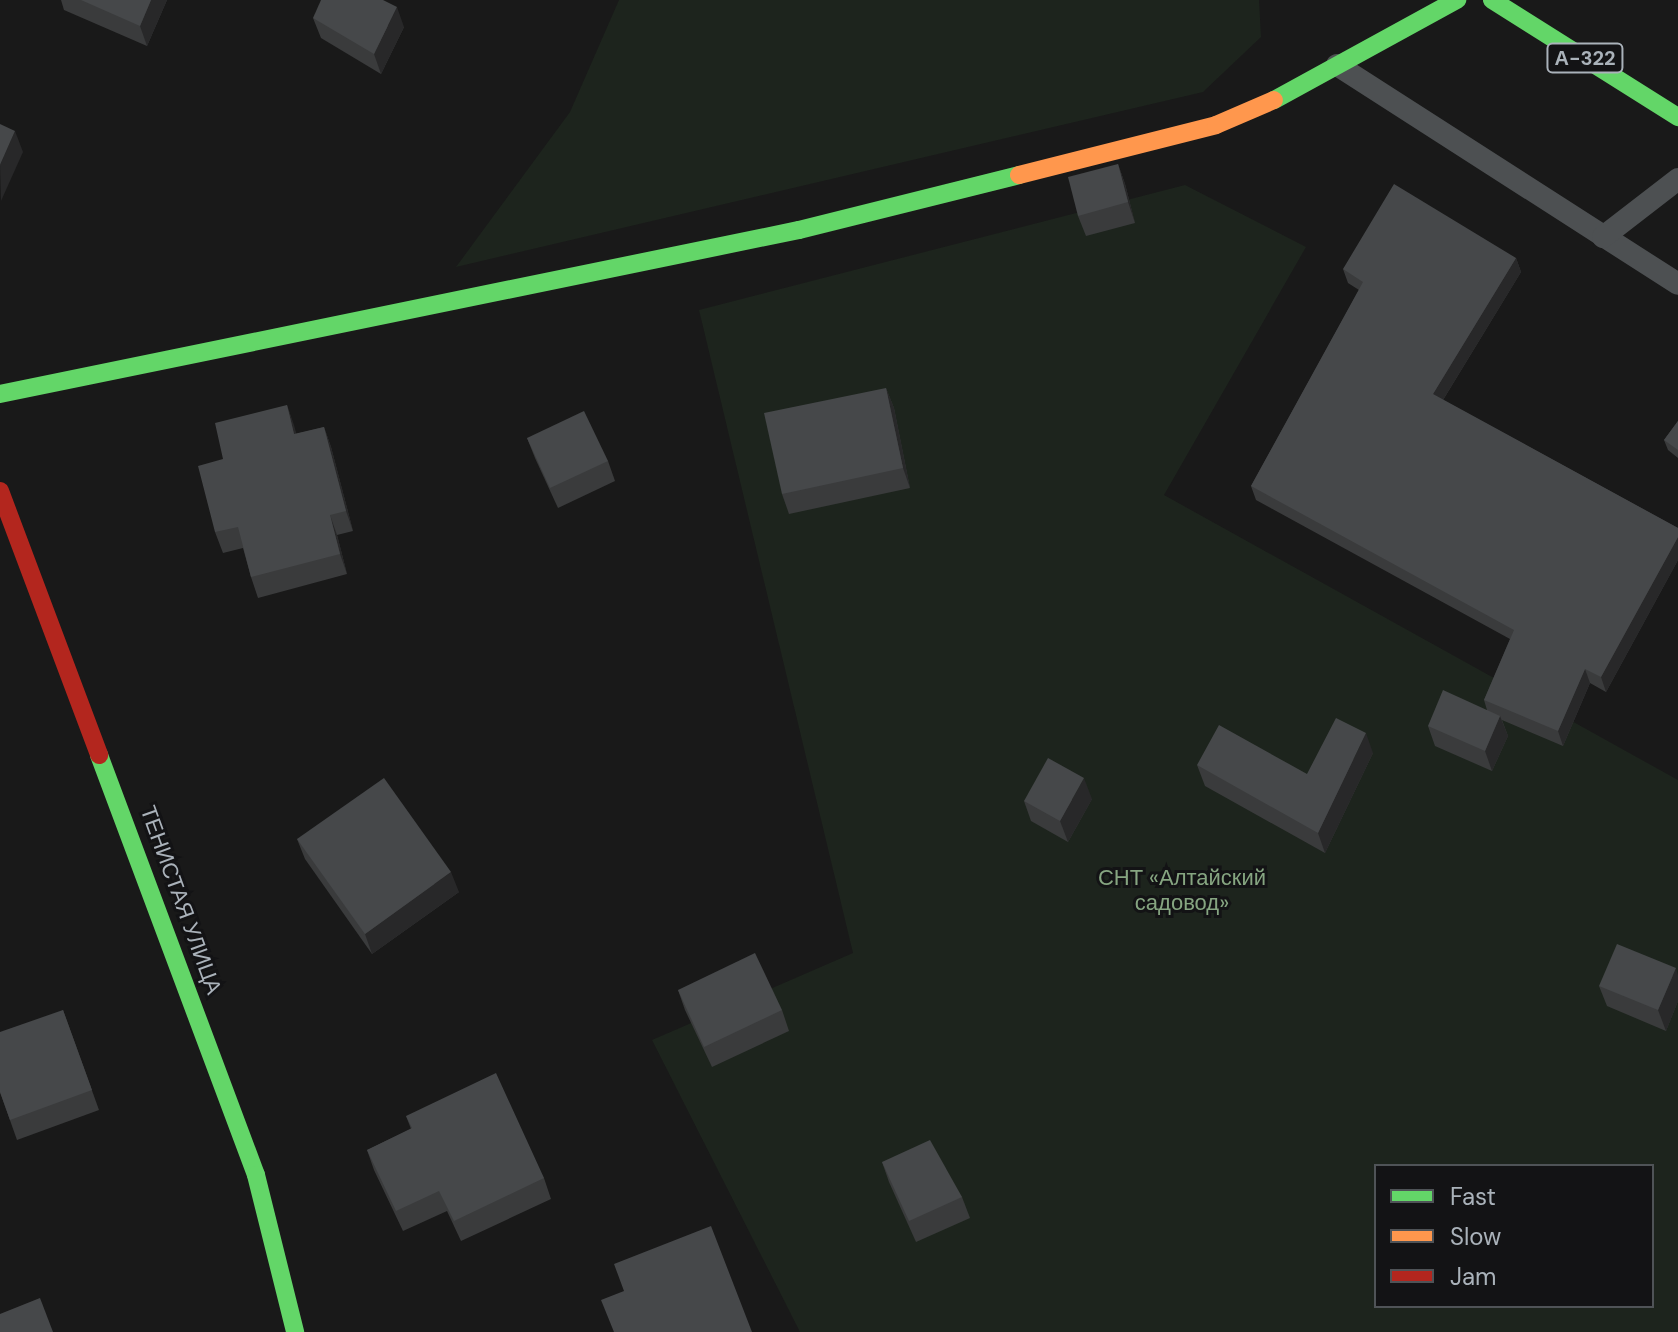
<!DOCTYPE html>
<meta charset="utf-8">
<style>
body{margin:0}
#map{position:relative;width:1678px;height:1332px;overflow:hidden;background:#191919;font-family:"DM Sans",sans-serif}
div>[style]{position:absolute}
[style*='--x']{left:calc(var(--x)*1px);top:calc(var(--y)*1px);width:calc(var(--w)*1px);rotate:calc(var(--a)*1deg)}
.green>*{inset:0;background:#1d241d}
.lane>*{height:22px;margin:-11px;padding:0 11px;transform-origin:11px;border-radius:11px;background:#4d5052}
.fast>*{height:18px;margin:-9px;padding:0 9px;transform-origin:9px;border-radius:9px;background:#63d668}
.slow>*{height:18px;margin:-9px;padding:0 9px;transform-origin:9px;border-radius:9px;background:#ff974d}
.jam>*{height:18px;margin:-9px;padding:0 9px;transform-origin:9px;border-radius:9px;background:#b3261e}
.wall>*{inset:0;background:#3a3b3c}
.shaded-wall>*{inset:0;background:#282829}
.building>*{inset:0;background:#46484a}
span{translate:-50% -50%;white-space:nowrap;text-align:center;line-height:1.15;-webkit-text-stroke:6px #131315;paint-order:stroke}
.shield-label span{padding:2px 6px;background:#131315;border:2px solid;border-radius:6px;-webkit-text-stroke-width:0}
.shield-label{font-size:20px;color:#aab2ba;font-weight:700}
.park-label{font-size:22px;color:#86a581}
.street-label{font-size:22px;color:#aab2ba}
.legend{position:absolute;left:1374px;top:1164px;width:280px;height:144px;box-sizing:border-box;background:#131315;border:2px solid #4f5357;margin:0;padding:10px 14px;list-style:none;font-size:24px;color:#aab2ba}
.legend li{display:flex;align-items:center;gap:16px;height:40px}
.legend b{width:40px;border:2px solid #4f5357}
</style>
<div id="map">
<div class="green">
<div style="clip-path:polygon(619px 0,1259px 0,1261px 37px,1203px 92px,456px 267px,570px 112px)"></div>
<div style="clip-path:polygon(evenodd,1185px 185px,1306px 247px,1164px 495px,1678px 780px,1678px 1332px,800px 1332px,652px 1040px,853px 953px,699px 310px,1185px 185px,1376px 1166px,1652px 1166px,1652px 1306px,1376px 1306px,1376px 1166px)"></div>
</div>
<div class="lane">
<div style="--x:1337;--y:65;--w:405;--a:32.7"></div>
<div style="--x:1603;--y:237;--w:95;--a:-37.7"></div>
</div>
<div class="fast">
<div style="--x:1492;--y:0;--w:220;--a:32.2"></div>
<div style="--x:1274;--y:100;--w:209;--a:-28.7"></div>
<div style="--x:0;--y:394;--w:816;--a:-11.6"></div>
<div style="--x:799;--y:230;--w:227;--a:-14"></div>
<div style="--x:99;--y:755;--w:448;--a:69.5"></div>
<div style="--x:256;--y:1175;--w:162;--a:76"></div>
</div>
<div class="slow">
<div style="--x:1019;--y:175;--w:203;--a:-14.2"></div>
<div style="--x:1216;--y:125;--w:63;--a:-23.3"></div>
</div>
<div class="jam">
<div style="--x:0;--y:491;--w:282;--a:69.4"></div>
</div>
<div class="wall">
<div style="clip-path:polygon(61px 0,167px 0,147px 46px,64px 10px)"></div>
<div style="clip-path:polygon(313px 18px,404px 27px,381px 74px,321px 38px)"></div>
<div style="clip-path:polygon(1118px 164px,1125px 184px,1135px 223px,1086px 236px,1078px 216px)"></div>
<div style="clip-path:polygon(1516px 258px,1521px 272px,1443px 400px,1678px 528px,1678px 560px,1606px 692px,1590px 683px,1563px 746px,1502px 720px,1508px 736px,1492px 771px,1435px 746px,1428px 726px,1487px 710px,1484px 700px,1510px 639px,1256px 500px,1251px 486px,1359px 290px,1348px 283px,1343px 269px)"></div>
<div style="clip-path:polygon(886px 388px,894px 408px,910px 488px,789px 514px,782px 494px)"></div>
<div style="clip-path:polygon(287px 405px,296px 434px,324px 427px,331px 447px,353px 531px,337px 535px,347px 574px,258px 598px,251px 577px,243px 548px,223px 553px,215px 532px,223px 459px)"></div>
<div style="clip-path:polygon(1678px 421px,1678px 458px,1668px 450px,1664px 440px)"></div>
<div style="clip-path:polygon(527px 438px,608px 461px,615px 481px,558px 508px,535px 458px)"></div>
<div style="clip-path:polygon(1373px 753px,1325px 853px,1205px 786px,1197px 765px,1307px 774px)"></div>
<div style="clip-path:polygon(1092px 799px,1068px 842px,1031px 821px,1024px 801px)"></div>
<div style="clip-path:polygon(297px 839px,459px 892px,372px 954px,305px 859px)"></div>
<div style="clip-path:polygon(1678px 975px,1678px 1001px,1666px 1031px,1607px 1006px,1599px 986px)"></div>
<div style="clip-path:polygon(678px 990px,782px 1010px,789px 1031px,712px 1067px,685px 1010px)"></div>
<div style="clip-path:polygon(63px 1010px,99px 1110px,17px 1140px,0 1092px)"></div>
<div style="clip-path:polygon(406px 1116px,544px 1178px,551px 1199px,461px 1241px,447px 1211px,403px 1231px,374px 1170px,367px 1150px,411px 1129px)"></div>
<div style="clip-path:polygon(882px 1162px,962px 1197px,970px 1218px,916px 1242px,889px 1182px)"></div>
</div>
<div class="shaded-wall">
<div style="clip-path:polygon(151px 0,167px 0,147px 46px,140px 26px)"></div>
<div style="clip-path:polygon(397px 7px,404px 27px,381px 74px,374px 54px)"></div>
<div style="clip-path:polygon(15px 131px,23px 152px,1px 201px,0 165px)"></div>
<div style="clip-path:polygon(1118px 164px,1125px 184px,1135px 223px,1128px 202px)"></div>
<div style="clip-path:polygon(1516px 258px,1521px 272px,1438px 408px,1433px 394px)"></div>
<div style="clip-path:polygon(886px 388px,894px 408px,910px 488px,903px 468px)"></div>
<div style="clip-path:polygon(287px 405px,294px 425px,302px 455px,294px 434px)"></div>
<div style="clip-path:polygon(324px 427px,331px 447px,353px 531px,346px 511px)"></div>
<div style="clip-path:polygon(330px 515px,337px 535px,347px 574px,340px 554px)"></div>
<div style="clip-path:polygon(1678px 537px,1678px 560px,1606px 692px,1601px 677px)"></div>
<div style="clip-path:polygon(1585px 669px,1590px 683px,1563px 746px,1558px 731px)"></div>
<div style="clip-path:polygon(1500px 716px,1508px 736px,1492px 771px,1485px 751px)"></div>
<div style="clip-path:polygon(1366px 733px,1373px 753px,1325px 853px,1318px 833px)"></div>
<div style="clip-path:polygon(1084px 778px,1092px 799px,1068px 842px,1060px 821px)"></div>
<div style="clip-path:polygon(451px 872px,459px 892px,372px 954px,365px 934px)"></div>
<div style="clip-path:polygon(1676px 968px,1678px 975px,1678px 1001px,1666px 1031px,1658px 1010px)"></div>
</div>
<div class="building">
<div style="clip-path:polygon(81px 0,151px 0,140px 26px)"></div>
<div style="clip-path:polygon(321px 0,383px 0,397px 7px,374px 54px,313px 18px)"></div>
<div style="clip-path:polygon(0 124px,15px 131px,0 165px)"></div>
<div style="clip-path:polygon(1118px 164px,1128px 202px,1078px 216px,1068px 177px)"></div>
<div style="clip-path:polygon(1394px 184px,1516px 258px,1433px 394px,1678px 528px,1678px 537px,1601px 677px,1585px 669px,1558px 731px,1484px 700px,1514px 630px,1251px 486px,1363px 282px,1343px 269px)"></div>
<div style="clip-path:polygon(886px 388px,903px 468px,782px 494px,764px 413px)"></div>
<div style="clip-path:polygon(287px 405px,294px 434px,324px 427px,346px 511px,330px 515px,340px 554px,251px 577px,238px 527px,215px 532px,198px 466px,223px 459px,215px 423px)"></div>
<div style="clip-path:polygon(584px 411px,608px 461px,550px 488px,527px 438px)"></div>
<div style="clip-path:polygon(1678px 421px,1678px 450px,1664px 440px)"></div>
<div style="clip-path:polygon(1443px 690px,1500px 716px,1485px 751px,1428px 726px)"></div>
<div style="clip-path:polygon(1336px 718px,1366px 733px,1318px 833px,1197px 765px,1219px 725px,1307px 774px)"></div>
<div style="clip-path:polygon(1048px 758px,1084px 778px,1060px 821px,1024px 801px)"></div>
<div style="clip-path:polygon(384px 778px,451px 872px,365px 934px,297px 839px)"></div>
<div style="clip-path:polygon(1617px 944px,1676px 968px,1658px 1010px,1599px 986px)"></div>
<div style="clip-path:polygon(755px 953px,782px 1010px,704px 1047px,678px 990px)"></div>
<div style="clip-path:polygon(63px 1010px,92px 1090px,10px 1120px,0 1092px,0 1032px)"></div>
<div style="clip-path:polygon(496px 1073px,544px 1178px,454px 1221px,439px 1191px,396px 1211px,367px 1150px,412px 1128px,406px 1116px)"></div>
<div style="clip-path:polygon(930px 1140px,962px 1197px,909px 1221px,882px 1162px)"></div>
<div style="clip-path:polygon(711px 1226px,752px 1332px,614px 1332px,601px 1300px,624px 1291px,614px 1264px)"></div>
<div style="clip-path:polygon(40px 1298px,53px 1332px,0 1332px,0 1314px)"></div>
</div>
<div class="shield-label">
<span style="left:1585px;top:58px">А-322</span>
</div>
<div class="park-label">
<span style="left:1182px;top:890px">СНТ «Алтайский<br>садовод»</span>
</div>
<div class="street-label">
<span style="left:181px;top:900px;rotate:70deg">ТЕНИСТАЯ УЛИЦА</span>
</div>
<ul class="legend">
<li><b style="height:10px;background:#63d668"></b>Fast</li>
<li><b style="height:10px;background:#ff974d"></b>Slow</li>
<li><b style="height:10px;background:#b3261e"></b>Jam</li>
</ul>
</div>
